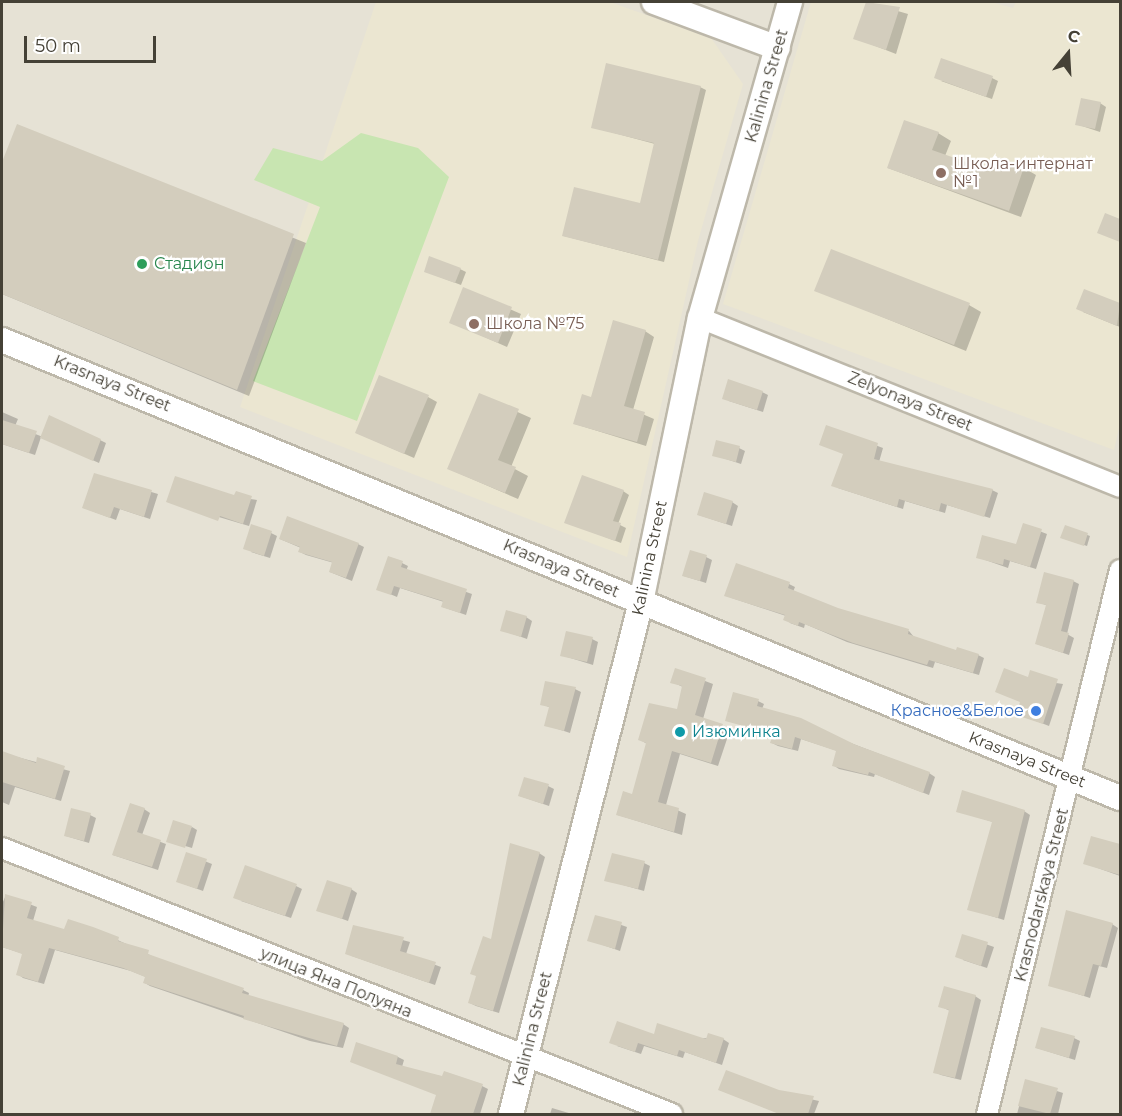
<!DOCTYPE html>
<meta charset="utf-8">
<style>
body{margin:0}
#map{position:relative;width:1122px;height:1116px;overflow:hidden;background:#f2f0e7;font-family:Montserrat,sans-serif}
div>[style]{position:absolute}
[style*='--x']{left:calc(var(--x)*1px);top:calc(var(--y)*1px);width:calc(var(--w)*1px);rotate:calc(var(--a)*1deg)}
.residential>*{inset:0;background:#e6e2d5}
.education>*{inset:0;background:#ebe6d1}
.green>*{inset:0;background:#c8e5b1}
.shadow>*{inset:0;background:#0003}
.building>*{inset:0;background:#d3cdbd}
.roads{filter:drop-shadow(2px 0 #bdb8aa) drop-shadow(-2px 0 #bdb8aa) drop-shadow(0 2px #bdb8aa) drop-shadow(0 -2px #bdb8aa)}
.minor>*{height:20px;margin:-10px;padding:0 10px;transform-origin:10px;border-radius:10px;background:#fff}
.tertiary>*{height:24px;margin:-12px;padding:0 12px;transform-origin:12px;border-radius:12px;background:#fff}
.dots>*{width:16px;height:16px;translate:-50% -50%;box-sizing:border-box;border:3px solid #fff;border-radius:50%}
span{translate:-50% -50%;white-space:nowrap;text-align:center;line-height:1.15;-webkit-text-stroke:4.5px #fff;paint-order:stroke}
.street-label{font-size:16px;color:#454136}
.education-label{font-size:16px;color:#785e54}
.left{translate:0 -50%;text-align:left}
.leisure-label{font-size:16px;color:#27864d}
.shop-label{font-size:16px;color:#366cbe}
.right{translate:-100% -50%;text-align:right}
.culture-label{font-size:16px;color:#0d838f}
.frame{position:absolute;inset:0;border:3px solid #454136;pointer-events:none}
.north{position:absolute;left:1038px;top:24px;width:60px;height:60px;-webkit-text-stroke:4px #fff;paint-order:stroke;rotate:18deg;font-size:16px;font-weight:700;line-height:24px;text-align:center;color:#454136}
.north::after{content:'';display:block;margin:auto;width:21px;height:27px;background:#454136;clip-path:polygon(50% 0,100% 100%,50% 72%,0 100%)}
.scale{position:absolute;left:24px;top:36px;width:132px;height:27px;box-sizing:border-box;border:3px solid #454136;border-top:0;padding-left:8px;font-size:18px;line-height:21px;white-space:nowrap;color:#454136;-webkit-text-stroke:4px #fff;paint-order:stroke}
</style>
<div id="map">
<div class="residential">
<div style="clip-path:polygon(2px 2px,1120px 2px,1120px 1114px,2px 1114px)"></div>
</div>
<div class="education">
<div style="clip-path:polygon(376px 2px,610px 2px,711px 38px,743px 84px,698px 241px,627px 557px,240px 407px)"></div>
<div style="clip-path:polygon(811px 2px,991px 2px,1013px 8px,1016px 2px,1120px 2px,1120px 423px,1114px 450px,723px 304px)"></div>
</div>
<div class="green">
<div style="clip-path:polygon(361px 133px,418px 148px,449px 177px,357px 421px,253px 381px,320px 207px,254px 180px,273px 148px,322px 161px)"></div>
</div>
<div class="shadow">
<div style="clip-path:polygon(867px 2px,908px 14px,896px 54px,855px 38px)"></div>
<div style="clip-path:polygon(992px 78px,998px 81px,992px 99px,941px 81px)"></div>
<div style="clip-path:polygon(700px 87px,706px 90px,664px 262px,564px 236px,641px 205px,655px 144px,592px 127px)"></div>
<div style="clip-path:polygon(1100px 103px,1106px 107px,1100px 132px,1076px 124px)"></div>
<div style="clip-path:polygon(18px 126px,306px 243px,249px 396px,2px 294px,2px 166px)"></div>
<div style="clip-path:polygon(938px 133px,951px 141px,945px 156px,990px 172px,1024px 168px,1036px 175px,1021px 217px,888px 168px)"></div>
<div style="clip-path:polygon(460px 269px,466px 272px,461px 285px,432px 274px)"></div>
<div style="clip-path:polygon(464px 289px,521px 314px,507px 347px,451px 322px)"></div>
<div style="clip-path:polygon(816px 290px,969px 305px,981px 312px,966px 351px)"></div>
<div style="clip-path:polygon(1085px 291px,1120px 305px,1120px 327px,1083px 312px)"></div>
<div style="clip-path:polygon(645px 331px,654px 337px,633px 410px,654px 419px,646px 446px,575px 424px)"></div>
<div style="clip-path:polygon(762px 392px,768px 395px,763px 412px,729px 401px)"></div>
<div style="clip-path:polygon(479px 395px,531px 418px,511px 467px,528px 476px,518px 499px,449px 469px)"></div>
<div style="clip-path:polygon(428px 397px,437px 402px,414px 458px,357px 433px)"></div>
<div style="clip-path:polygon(2px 412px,18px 419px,15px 426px,43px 437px,100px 440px,106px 443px,99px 463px,41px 437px,35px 455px,2px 444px)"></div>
<div style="clip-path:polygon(827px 427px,883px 448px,879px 462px,992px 490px,998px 493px,990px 518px,947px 505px,945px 513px,905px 501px,903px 509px,838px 488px,833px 485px,845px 454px)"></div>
<div style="clip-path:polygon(739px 448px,745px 451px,741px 464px,714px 455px)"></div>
<div style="clip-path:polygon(95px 475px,158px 494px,150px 519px,120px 509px,116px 520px,84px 508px)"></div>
<div style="clip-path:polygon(623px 491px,629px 495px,618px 524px,626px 528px,621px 543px,566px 522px)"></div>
<div style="clip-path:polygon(235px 497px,257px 500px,249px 526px,172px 503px)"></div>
<div style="clip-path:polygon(732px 502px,738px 506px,732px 526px,699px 515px)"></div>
<div style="clip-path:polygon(1024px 525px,1047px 534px,1036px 569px,1010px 561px,1008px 568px,977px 557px,1017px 546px)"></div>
<div style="clip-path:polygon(1065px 527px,1090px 536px,1087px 546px,1064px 538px)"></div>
<div style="clip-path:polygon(271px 533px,277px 536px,270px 558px,251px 552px)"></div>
<div style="clip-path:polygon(280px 539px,358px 544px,364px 547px,352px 581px,330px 572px,334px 563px,306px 555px,300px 552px,301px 548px)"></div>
<div style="clip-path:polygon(706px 557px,712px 560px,706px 583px,684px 576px)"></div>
<div style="clip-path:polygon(402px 563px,408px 566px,406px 571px,472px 594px,466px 615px,443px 607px,444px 602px,400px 588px,397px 597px,378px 589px)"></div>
<div style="clip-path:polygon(1073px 581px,1079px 584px,1067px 634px,1074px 638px,1069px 655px,1037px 644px,1048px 606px,1038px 602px)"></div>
<div style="clip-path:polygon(789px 584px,795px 587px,793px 592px,838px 610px,909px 631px,914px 637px,957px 652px,978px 655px,984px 658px,979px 675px,935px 662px,933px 668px,847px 642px,805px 624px,804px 628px,790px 623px,786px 616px,732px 598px)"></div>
<div style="clip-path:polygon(526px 617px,532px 621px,527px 639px,502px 630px)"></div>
<div style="clip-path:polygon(592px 639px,598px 642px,593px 665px,561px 655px)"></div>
<div style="clip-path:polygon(676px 670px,713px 684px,703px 719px,730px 730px,718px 766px,680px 754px,666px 805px,686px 814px,682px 835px,618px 815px,633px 795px,647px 744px,639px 739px,678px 710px,683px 687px,672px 682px)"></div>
<div style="clip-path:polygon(1029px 679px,1063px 684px,1049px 726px,1018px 714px)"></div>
<div style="clip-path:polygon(575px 689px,581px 692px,570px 733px,546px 725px,551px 708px,542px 704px)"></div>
<div style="clip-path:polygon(758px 701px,764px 704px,762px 709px,929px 773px,935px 777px,929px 795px,875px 774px,874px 777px,839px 769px,833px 765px,838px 751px,801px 739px,798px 751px,778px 746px,772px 743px,774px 735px,727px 720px)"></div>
<div style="clip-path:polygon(2px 753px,70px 771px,61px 801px,15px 787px,9px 805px,2px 802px)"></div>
<div style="clip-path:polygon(548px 786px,554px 789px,549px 806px,520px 796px)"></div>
<div style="clip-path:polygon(144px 809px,150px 813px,142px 835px,166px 844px,158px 870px,113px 855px)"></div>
<div style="clip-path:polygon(958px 811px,1024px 811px,1030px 815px,1004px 920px,969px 909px,993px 822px)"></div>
<div style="clip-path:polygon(90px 815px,96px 818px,89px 843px,66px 836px)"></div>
<div style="clip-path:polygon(192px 827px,197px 830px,192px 848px,172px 842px)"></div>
<div style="clip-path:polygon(1092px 838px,1120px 846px,1120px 876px,1084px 863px)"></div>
<div style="clip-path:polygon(539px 853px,545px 857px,499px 1013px,476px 1006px,470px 1003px,492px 941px)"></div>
<div style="clip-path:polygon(187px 854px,212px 864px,203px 891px,184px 884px)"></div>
<div style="clip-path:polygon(644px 863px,650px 866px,644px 891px,606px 880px)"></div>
<div style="clip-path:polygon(296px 886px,302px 889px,291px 918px,241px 901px)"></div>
<div style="clip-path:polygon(351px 889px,357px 893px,348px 921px,318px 910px)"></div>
<div style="clip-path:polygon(6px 895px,37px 907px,33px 921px,65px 931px,92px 928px,154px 957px,243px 990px,249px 993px,248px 997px,343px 1024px,349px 1028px,343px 1048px,310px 1041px,150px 986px,145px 983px,146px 977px,131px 971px,55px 950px,44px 984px,23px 978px,18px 974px,24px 954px,2px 947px,2px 904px)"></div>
<div style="clip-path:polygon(596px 916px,627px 927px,620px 951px,589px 940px)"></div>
<div style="clip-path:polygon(1112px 924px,1118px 928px,1107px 968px,1099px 966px,1090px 998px,1050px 985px)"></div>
<div style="clip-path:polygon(354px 927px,410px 942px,406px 954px,441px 967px,435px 985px,352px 956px)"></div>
<div style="clip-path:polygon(963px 936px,994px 947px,987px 968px,963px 960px)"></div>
<div style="clip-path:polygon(975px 996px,981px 1000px,961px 1080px,941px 1075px,935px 1072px,950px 1011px,940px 1006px)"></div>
<div style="clip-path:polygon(655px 1036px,723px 1039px,729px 1043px,722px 1065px,685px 1052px,683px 1058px,644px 1046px,641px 1054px,617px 1046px)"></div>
<div style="clip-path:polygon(1074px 1038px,1080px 1041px,1075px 1060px,1037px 1048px)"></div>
<div style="clip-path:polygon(357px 1044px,398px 1057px,404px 1060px,402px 1067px,482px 1086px,488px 1089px,480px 1114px,431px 1114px,438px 1095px)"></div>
<div style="clip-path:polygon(1026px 1081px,1063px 1093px,1058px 1114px,1017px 1114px)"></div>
<div style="clip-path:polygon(720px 1090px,779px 1092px,819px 1101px,814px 1114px,781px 1114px)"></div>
<div style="clip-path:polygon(552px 1108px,572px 1114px,550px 1114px)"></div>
</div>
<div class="building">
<div style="clip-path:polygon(866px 2px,900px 7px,886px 50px,853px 39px)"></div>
<div style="clip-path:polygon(941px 58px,993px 76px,986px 97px,934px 78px)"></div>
<div style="clip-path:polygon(606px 63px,701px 86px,658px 260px,562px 236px,574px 187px,640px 203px,654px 143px,591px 128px)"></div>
<div style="clip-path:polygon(1081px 98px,1101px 102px,1095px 129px,1075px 125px)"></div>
<div style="clip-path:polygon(904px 120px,939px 132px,932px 150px,989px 170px,994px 156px,1024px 167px,1009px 211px,887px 168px)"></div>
<div style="clip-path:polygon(17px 124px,294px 234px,237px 390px,2px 294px,2px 162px)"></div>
<div style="clip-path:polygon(1105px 213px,1120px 219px,1120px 242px,1097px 233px)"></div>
<div style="clip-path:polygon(831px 249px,970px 303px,954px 345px,814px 291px)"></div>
<div style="clip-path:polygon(429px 256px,461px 268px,455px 283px,424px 272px)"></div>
<div style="clip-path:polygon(463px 287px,512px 307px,498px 343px,449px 323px)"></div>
<div style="clip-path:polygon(1084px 289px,1120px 303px,1117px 326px,1076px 309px)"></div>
<div style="clip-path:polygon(613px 320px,646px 330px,624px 406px,645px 412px,637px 442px,573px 424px,582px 394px,591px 397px)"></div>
<div style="clip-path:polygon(379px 375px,429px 395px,404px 454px,355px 433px)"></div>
<div style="clip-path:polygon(728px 379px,763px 391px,757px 410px,722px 399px)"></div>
<div style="clip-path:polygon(479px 393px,519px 409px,498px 460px,516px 467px,505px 493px,447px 469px)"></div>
<div style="clip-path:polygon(49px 415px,101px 439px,93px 461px,40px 438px)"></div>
<div style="clip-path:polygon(2px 420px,37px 431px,29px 453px,2px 444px)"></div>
<div style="clip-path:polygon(826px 425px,878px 443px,874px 459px,993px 489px,984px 517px,941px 503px,939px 511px,899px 499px,897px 507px,831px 486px,843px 454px,819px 445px)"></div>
<div style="clip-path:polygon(716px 440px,740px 446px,736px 462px,712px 456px)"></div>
<div style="clip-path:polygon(94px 473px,152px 490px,144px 517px,114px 507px,110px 518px,82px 508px)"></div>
<div style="clip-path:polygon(582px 475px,624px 490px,613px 521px,621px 523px,615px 541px,564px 523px)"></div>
<div style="clip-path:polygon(175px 476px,234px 495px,236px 491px,252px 496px,243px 524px,220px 516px,218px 521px,166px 502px)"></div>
<div style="clip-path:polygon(704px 492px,733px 501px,726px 524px,697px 515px)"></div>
<div style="clip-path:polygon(287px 516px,359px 543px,346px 578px,329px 572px,332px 562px,298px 552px,300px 547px,279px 539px)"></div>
<div style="clip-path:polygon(1023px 523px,1042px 529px,1030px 567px,1004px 559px,1003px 565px,976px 558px,982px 535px,1016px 544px)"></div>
<div style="clip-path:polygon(251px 524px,272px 531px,264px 556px,243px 549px)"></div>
<div style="clip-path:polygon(1065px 525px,1088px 533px,1084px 546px,1060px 538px)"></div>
<div style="clip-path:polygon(690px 550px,707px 555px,700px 581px,682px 576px)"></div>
<div style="clip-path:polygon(388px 556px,403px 561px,401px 567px,467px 589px,460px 613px,441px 607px,443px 601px,394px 586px,391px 595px,376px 590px)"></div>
<div style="clip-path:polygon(736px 563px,790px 582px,788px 588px,838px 608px,909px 629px,908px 634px,956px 650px,957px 647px,979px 654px,973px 673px,929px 660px,927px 665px,853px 643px,799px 622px,798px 626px,783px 620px,785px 615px,724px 596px)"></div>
<div style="clip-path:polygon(1044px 572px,1074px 580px,1061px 631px,1069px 633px,1063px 653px,1035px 644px,1046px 605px,1036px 603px)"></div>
<div style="clip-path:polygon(506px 610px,527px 616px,521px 637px,500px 631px)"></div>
<div style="clip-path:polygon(566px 631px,593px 637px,587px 662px,560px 656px)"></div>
<div style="clip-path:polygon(675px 668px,706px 678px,695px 715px,723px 724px,711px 763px,672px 751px,658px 802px,679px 808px,674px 832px,616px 815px,623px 791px,632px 794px,646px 743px,638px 740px,649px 703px,677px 709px,682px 686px,670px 683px)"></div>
<div style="clip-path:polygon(1004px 668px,1028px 677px,1030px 670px,1058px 679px,1043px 724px,1016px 715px,1020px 702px,995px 692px)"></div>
<div style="clip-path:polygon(545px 681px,576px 687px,564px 731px,544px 726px,549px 707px,540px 705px)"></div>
<div style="clip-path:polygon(733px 692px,759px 699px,757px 706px,801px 718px,856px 745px,930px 772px,923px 793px,869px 772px,868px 775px,832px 766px,836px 751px,795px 737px,792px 749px,770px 743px,773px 734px,725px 721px)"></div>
<div style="clip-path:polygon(2px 751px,36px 763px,37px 757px,65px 766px,55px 799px,2px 782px)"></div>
<div style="clip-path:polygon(524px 777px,549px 784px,543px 804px,518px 796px)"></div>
<div style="clip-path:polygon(962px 790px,1025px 810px,998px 918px,967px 910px,992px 822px,956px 812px)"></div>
<div style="clip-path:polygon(130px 803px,145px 808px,137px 832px,161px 840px,152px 867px,112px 855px)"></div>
<div style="clip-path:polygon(71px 808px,91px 813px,84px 841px,64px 836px)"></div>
<div style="clip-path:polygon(173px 820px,192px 826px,185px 848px,166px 842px)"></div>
<div style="clip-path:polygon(1091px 836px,1120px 844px,1120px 875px,1083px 864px)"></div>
<div style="clip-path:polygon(510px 843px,540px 852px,493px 1011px,468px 1003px,476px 976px,470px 974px,483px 936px,491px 939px)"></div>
<div style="clip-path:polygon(186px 852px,207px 859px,197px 889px,176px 882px)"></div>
<div style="clip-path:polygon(612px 853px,645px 861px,638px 889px,604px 881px)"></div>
<div style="clip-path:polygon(245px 865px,297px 884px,285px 916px,233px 898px)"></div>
<div style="clip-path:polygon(327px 880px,352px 888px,342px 919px,316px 911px)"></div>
<div style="clip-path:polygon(5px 894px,32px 902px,27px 918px,64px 929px,68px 919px,93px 927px,119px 937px,118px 941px,149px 950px,148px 954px,244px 988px,242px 993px,344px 1023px,337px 1046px,243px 1019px,244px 1016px,143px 983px,145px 977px,123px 968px,49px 948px,38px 982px,16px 975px,22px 954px,2px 947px)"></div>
<div style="clip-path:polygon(1066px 910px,1113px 923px,1101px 966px,1093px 964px,1084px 996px,1048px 986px)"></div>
<div style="clip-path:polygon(595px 915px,622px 922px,615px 949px,587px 941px)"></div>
<div style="clip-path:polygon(353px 925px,404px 937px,400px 951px,436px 962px,429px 983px,345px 954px)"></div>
<div style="clip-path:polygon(962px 934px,988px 942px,981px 966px,955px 957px)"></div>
<div style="clip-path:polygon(944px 986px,976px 995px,955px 1078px,933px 1073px,949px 1010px,938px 1007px)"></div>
<div style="clip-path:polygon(617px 1021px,654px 1034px,657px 1023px,706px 1039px,708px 1033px,724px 1038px,716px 1063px,679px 1050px,677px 1056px,638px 1043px,635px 1052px,609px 1043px)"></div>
<div style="clip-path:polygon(1041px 1027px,1075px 1036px,1069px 1058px,1035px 1048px)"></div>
<div style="clip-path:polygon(356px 1042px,398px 1056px,396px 1064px,442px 1076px,444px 1071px,483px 1084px,473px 1114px,430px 1114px,436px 1095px,350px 1062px)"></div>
<div style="clip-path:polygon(726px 1070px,779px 1090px,814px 1096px,808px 1114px,779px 1114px,718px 1090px)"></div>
<div style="clip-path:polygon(1025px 1079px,1058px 1088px,1050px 1114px,1018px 1106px)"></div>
</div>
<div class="roads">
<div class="minor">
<div style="--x:700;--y:318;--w:453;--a:21.9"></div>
<div style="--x:2;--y:848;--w:721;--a:21.65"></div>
<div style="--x:987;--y:1114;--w:560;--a:-76.26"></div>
</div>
<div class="tertiary">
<div style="--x:654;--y:2;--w:132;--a:20.4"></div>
<div style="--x:2;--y:340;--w:1208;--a:22.28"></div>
<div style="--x:511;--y:1114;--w:528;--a:-75.75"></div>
<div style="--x:641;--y:602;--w:290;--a:-78.3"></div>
<div style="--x:700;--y:318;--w:329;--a:-74.1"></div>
</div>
</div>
<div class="dots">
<div style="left:941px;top:173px;background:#8d6e63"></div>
<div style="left:142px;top:264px;background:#2e9e5b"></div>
<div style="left:474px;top:324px;background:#8d6e63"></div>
<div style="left:1036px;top:711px;background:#3f7fe0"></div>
<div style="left:680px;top:732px;background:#0f9aa8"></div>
</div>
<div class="street-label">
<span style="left:767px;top:86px;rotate:-74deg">Kalinina Street</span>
<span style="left:112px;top:384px;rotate:22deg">Krasnaya Street</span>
<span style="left:910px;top:402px;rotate:22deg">Zelyonaya Street</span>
<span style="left:650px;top:558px;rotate:-78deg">Kalinina Street</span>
<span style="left:561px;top:569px;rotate:23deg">Krasnaya Street</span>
<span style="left:1027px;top:760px;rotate:22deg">Krasnaya Street</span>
<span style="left:1042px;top:895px;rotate:-76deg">Krasnodarskaya Street</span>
<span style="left:336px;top:983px;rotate:22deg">улица Яна Полуяна</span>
<span style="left:533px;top:1029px;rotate:-76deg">Kalinina Street</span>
</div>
<div class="education-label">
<span class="left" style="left:953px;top:173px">Школа-интернат<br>№1</span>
<span class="left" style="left:486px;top:324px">Школа №75</span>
</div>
<div class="leisure-label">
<span class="left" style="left:154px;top:264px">Стадион</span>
</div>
<div class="shop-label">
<span class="right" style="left:1024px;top:711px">Красное&amp;Белое</span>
</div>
<div class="culture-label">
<span class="left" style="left:692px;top:732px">Изюминка</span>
</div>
<div class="frame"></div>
<div class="north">С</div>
<div class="scale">50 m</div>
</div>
